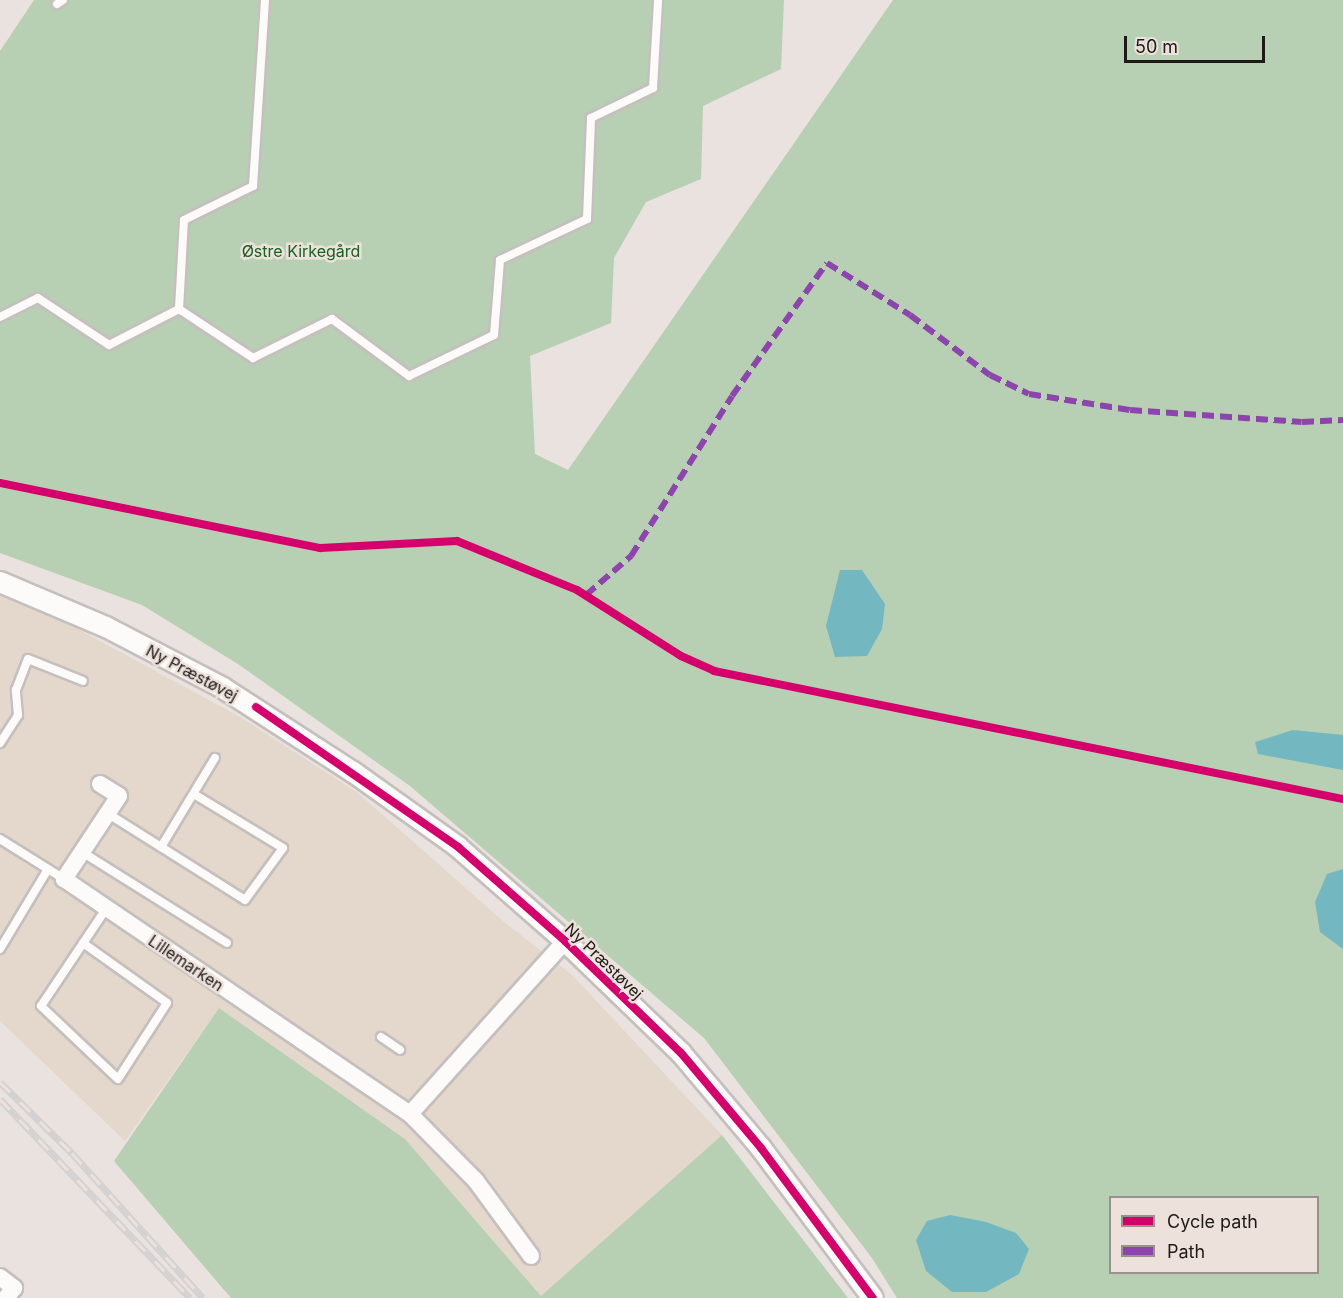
<!DOCTYPE html>
<meta charset="utf-8">
<style>
body{margin:0}
#map{position:relative;width:1343px;height:1298px;overflow:hidden;background:#e9e2df;font-family:Inter,sans-serif}
div>[style]{position:absolute}
[style*='--x']{left:calc(var(--x)*1px);top:calc(var(--y)*1px);width:calc(var(--w)*1px);rotate:calc(var(--a)*1deg)}
.industrial>*{inset:0;background:#e4d8cd}
.green>*{inset:0;background:#b7cfb2}
.water>*{inset:0;background:#73b7c1}
.roads{filter:drop-shadow(2px 0 #c5bfbd) drop-shadow(-2px 0 #c5bfbd) drop-shadow(0 2px #c5bfbd) drop-shadow(0 -2px #c5bfbd)}
.service>*{height:8px;margin:-4px;padding:0 4px;transform-origin:4px;border-radius:4px;background:#fcfbfa}
.minor>*{height:16px;margin:-8px;padding:0 8px;transform-origin:8px;border-radius:8px;background:#fcfbfa}
.tertiary>*{height:20px;margin:-10px;padding:0 10px;transform-origin:10px;border-radius:10px;background:#fcfbfa}
.rail>*{height:7px;margin-top:-3.5px;transform-origin:0;background:repeating-linear-gradient(90deg,#ede1db 0 14px,#d3d1d1 0 28px);box-sizing:border-box;border-block:2px solid #d3d1d1}
.quiet>*{height:6px;margin-top:-3px;transform-origin:0;background:repeating-linear-gradient(90deg,#8e44ad 0 12px,transparent 0 18px)}
.cycleway>*{height:8px;margin:-4px;padding:0 4px;transform-origin:4px;border-radius:4px;background:#d6006c}
span{translate:-50% -50%;white-space:nowrap;text-align:center;line-height:1.15;-webkit-text-stroke:5px #ede1db;paint-order:stroke}
.park-label{font-size:16px;color:#16621f}
.street-label{font-size:16px;color:#1e1a18}
.legend{position:absolute;left:1109px;top:1196px;width:210px;height:78px;box-sizing:border-box;background:#ede1db;border:2px solid #9a918d;margin:0;padding:8px 10px;list-style:none;font-size:18px;color:#1e1a18}
.legend li{display:flex;align-items:center;gap:12px;height:30px}
.legend b{width:30px;border:2px solid #9a918d}
.scale{position:absolute;left:1124px;top:36px;width:141px;height:27px;box-sizing:border-box;border:3px solid #1e1a18;border-top:0;padding-left:8px;font-size:18px;line-height:21px;white-space:nowrap;color:#1e1a18;-webkit-text-stroke:4px #ede1db;paint-order:stroke}
</style>
<div id="map">
<div class="industrial">
<div style="clip-path:polygon(0 596px,63px 621px,242px 718px,358px 793px,503px 921px,572px 975px,722px 1135px,541px 1296px,405px 1139px,219px 1008px,125px 1141px,0 1021px)"></div>
</div>
<div class="green">
<div style="clip-path:polygon(evenodd,34px 0,784px 0,781px 69px,703px 106px,701px 179px,646px 202px,614px 258px,611px 323px,530px 356px,535px 454px,568px 470px,893px 0,1343px 0,1343px 1298px,897px 1298px,872px 1258px,704px 1038px,410px 786px,238px 664px,142px 605px,0 553px,0 51px,34px 0,1110px 1198px,1318px 1198px,1318px 1272px,1110px 1272px,1110px 1198px)"></div>
<div style="clip-path:polygon(219px 1008px,405px 1139px,541px 1296px,722px 1135px,848px 1298px,231px 1298px,114px 1161px)"></div>
</div>
<div class="water">
<div style="clip-path:polygon(840px 570px,862px 570px,885px 604px,882px 629px,867px 656px,835px 657px,826px 626px)"></div>
<div style="clip-path:polygon(1293px 730px,1343px 735px,1343px 770px,1258px 754px,1255px 742px)"></div>
<div style="clip-path:polygon(1343px 869px,1343px 949px,1320px 932px,1315px 902px,1327px 874px)"></div>
<div style="clip-path:polygon(950px 1215px,986px 1222px,1016px 1233px,1029px 1249px,1019px 1274px,986px 1292px,952px 1292px,926px 1271px,916px 1240px,927px 1221px)"></div>
</div>
<div class="roads">
<div class="service">
<div style="--x:57;--y:4;--w:7;--a:-34"></div>
<div style="--x:179;--y:309;--w:89;--a:33.5"></div>
<div style="--x:253;--y:358;--w:88;--a:-26.3"></div>
<div style="--x:332;--y:319;--w:96;--a:36.5"></div>
<div style="--x:409;--y:376;--w:94;--a:-25.8"></div>
<div style="--x:494;--y:335;--w:75;--a:-85.4"></div>
<div style="--x:500;--y:260;--w:96;--a:-25.2"></div>
<div style="--x:587;--y:219;--w:101;--a:-87.7"></div>
<div style="--x:591;--y:118;--w:69;--a:-25.8"></div>
<div style="--x:653;--y:88;--w:88;--a:-86.7"></div>
<div style="--x:0;--y:317;--w:42;--a:-26.6"></div>
<div style="--x:38;--y:298;--w:85;--a:33.5"></div>
<div style="--x:109;--y:345;--w:79;--a:-27.2"></div>
<div style="--x:179;--y:309;--w:89;--a:-86.8"></div>
<div style="--x:184;--y:220;--w:77;--a:-26.2"></div>
<div style="--x:253;--y:186;--w:186;--a:-86.3"></div>
<div style="--x:0;--y:743;--w:33;--a:-57"></div>
<div style="--x:18;--y:715;--w:25;--a:-95"></div>
<div style="--x:16;--y:690;--w:33;--a:-69"></div>
<div style="--x:28;--y:659;--w:59;--a:21.8"></div>
<div style="--x:107;--y:813;--w:163;--a:32.2"></div>
<div style="--x:245;--y:900;--w:64;--a:-53.8"></div>
<div style="--x:283;--y:848;--w:104;--a:-148.8"></div>
<div style="--x:0;--y:839;--w:75;--a:32"></div>
<div style="--x:161;--y:847;--w:104;--a:-58.8"></div>
<div style="--x:82;--y:852;--w:171;--a:32.1"></div>
<div style="--x:83;--y:943;--w:103;--a:35.5"></div>
<div style="--x:167;--y:1003;--w:90;--a:122.8"></div>
<div style="--x:118;--y:1079;--w:106;--a:-136.5"></div>
<div style="--x:41;--y:1006;--w:117;--a:-56.2"></div>
<div style="--x:0;--y:949;--w:93;--a:-59"></div>
<div style="--x:381;--y:1037;--w:23;--a:34"></div>
</div>
<div class="minor">
<div style="--x:100;--y:784;--w:22;--a:32"></div>
<div style="--x:119;--y:796;--w:100;--a:123.5"></div>
<div style="--x:64;--y:879;--w:418;--a:34.2"></div>
<div style="--x:410;--y:1114;--w:232;--a:-48.1"></div>
<div style="--x:410;--y:1114;--w:94;--a:45.4"></div>
<div style="--x:476;--y:1181;--w:93;--a:53.7"></div>
<div style="--x:0;--y:1277;--w:18;--a:38"></div>
<div style="--x:14;--y:1288;--w:13;--a:129"></div>
</div>
<div class="tertiary">
<div style="--x:0;--y:582;--w:115;--a:23"></div>
<div style="--x:106;--y:627;--w:132;--a:27.5"></div>
<div style="--x:223;--y:688;--w:155;--a:32.9"></div>
<div style="--x:353;--y:772;--w:129;--a:35.5"></div>
<div style="--x:458;--y:847;--w:142;--a:41.3"></div>
<div style="--x:565;--y:941;--w:161;--a:44"></div>
<div style="--x:681;--y:1053;--w:124;--a:49.9"></div>
<div style="--x:761;--y:1148;--w:187;--a:53.3"></div>
</div>
</div>
<div class="rail">
<div style="--x:0;--y:1082;--w:101;--a:44.6"></div>
<div style="--x:72;--y:1153;--w:195;--a:47.9"></div>
<div style="--x:0;--y:1099;--w:275;--a:46.3"></div>
</div>
<div class="quiet">
<div style="--x:586;--y:595;--w:60;--a:-40.9"></div>
<div style="--x:631;--y:556;--w:189;--a:-57.7"></div>
<div style="--x:732;--y:396;--w:163;--a:-54.5"></div>
<div style="--x:827;--y:263;--w:98;--a:32.1"></div>
<div style="--x:910;--y:315;--w:100;--a:36.9"></div>
<div style="--x:990;--y:375;--w:43;--a:26"></div>
<div style="--x:1029;--y:394;--w:102;--a:9"></div>
<div style="--x:1130;--y:410;--w:172;--a:4"></div>
<div style="--x:1302;--y:422;--w:41;--a:-2.8"></div>
</div>
<div class="cycleway">
<div style="--x:0;--y:483;--w:327;--a:11.5"></div>
<div style="--x:320;--y:548;--w:137;--a:-2.9"></div>
<div style="--x:457;--y:541;--w:130;--a:22.2"></div>
<div style="--x:577;--y:590;--w:123;--a:32.4"></div>
<div style="--x:681;--y:656;--w:36;--a:24"></div>
<div style="--x:714;--y:671;--w:642;--a:11.5"></div>
<div style="--x:256;--y:707;--w:246;--a:34.7"></div>
<div style="--x:458;--y:847;--w:142;--a:41.3"></div>
<div style="--x:565;--y:941;--w:161;--a:44"></div>
<div style="--x:681;--y:1053;--w:124;--a:49.9"></div>
<div style="--x:761;--y:1148;--w:187;--a:53.3"></div>
</div>
<div class="park-label">
<span style="left:301px;top:251px">Østre Kirkegård</span>
</div>
<div class="street-label">
<span style="left:192px;top:673px;rotate:28deg">Ny Præstøvej</span>
<span style="left:604px;top:961px;rotate:44deg">Ny Præstøvej</span>
<span style="left:186px;top:963px;rotate:34deg">Lillemarken</span>
</div>
<ul class="legend">
<li><b style="height:8px;background:#d6006c"></b>Cycle path</li>
<li><b style="height:8px;background:#8e44ad"></b>Path</li>
</ul>
<div class="scale">50 m</div>
</div>
